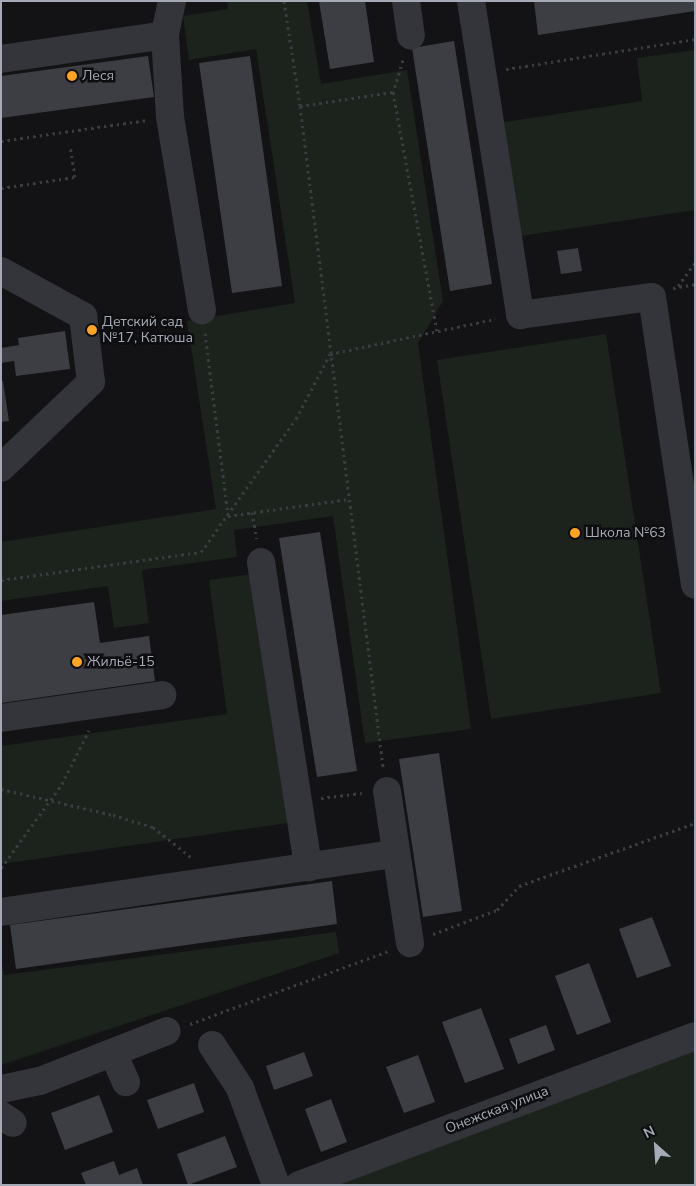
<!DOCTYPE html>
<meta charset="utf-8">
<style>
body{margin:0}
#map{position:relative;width:696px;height:1186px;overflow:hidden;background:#131315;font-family:"Nunito Sans",sans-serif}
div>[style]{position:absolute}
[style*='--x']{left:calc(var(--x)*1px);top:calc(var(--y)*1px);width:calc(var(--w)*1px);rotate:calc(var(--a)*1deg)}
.green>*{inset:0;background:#1b231c}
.building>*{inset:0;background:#3d3e43}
.path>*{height:3px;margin-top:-1.5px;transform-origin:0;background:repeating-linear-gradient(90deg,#3a3c41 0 2.5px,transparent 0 6.5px)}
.minor>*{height:28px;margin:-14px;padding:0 14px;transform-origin:14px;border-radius:14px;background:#34353a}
.dots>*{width:14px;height:14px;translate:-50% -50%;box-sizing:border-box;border:2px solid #0e0e10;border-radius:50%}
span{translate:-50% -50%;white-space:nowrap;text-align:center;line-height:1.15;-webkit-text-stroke:5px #0e0e10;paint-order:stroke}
.poi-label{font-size:14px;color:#a4abb7}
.left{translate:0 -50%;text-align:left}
.street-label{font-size:14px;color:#a4abb7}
.frame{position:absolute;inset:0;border:2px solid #a4abb7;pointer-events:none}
.north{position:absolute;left:631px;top:1121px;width:50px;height:50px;-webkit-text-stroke:4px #0e0e10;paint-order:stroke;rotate:334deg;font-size:14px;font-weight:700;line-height:20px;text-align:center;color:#a4abb7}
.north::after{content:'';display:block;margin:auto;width:18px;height:22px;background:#a4abb7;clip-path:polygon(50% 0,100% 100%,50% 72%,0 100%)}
</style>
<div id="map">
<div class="green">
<div style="clip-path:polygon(227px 1px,307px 1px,321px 84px,407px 70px,443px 301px,418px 343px,471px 729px,365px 743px,333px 516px,234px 530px,237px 557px,142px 570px,149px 623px,114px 628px,108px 586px,1px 601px,1px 542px,216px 509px,187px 321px,295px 303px,256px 49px,189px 60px,183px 16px,228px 9px)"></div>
<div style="clip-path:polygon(695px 50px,695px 210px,521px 236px,504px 122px,642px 101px,637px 58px)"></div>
<div style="clip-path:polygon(606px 334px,661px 693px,491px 719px,437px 360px)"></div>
<div style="clip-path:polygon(253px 574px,288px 823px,1px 864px,1px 746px,227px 714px,209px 580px)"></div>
<div style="clip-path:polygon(336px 932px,339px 953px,1px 1065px,1px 957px,4px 975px)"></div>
<div style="clip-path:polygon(695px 1045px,695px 1185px,324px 1185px)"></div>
</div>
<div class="building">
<div style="clip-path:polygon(319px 1px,365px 1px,374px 62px,330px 69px)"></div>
<div style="clip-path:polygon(534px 1px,695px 1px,695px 11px,538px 35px)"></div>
<div style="clip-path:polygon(454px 41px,492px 284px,450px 291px,412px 48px)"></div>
<div style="clip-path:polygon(148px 56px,154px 97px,1px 118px,1px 76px)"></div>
<div style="clip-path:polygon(250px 56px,282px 286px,232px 293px,199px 63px)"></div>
<div style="clip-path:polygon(578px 248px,582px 271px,561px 274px,557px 251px)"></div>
<div style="clip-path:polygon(65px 331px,70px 369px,16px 376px,14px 361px,1px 363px,1px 348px,19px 345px,18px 338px)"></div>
<div style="clip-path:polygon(1px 381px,3px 381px,9px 421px,1px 422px)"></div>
<div style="clip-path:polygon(320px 532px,357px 771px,317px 777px,279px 538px)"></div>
<div style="clip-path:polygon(94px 602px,100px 643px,149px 636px,155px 681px,1px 703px,1px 615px)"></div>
<div style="clip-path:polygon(439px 753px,462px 911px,423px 917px,399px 759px)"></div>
<div style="clip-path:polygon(332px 881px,337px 924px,16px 969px,10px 925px)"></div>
<div style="clip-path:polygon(652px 917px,671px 966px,637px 978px,619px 929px)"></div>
<div style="clip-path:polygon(589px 963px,611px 1022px,577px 1035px,555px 976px)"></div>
<div style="clip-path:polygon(481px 1008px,504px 1069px,465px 1083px,442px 1022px)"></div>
<div style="clip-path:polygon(546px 1025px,555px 1050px,518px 1064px,509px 1039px)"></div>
<div style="clip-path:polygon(304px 1052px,313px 1076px,274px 1090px,266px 1066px)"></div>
<div style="clip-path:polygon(418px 1055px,435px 1102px,404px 1113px,386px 1067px)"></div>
<div style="clip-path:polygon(194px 1083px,204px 1112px,158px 1129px,147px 1100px)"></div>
<div style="clip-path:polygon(99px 1095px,113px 1132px,65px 1150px,51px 1113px)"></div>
<div style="clip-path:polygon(331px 1099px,347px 1142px,321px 1152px,305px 1109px)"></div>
<div style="clip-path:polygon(225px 1136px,237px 1167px,188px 1185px,177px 1154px)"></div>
<div style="clip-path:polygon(114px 1161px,119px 1175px,137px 1168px,143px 1185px,86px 1185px,81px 1173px)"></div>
</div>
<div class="path">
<div style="--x:284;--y:1;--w:106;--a:81.3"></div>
<div style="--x:300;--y:106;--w:666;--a:82.84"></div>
<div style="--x:403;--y:60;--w:34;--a:107"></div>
<div style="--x:393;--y:92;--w:243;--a:79.6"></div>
<div style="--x:506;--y:69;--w:191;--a:-9"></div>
<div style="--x:300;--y:106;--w:94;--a:-8.6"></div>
<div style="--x:1;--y:141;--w:148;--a:-8.2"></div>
<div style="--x:1;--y:188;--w:75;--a:-8.5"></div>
<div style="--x:75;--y:177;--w:33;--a:-99"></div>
<div style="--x:678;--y:286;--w:29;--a:-54"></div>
<div style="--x:673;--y:288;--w:22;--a:-10"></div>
<div style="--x:205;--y:333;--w:184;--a:82.8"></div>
<div style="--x:228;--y:516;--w:122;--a:-8"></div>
<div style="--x:252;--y:512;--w:27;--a:80"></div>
<div style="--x:1;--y:580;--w:202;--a:-8"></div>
<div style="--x:201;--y:552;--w:163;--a:-54.5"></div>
<div style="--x:296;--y:419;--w:73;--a:-62.4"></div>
<div style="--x:330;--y:354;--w:169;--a:-12"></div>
<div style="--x:1;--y:789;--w:115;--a:13.1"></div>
<div style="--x:113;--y:815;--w:42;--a:16.7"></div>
<div style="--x:153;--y:827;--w:50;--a:38.5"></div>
<div style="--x:321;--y:798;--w:41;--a:-7"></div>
<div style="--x:1;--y:868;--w:104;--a:-54"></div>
<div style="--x:62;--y:784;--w:60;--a:-63.4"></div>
<div style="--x:433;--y:934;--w:68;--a:-20.6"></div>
<div style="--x:497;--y:910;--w:33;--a:-47"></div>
<div style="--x:519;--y:886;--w:187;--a:-19.7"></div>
<div style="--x:190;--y:1024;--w:211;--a:-20.2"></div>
</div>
<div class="minor">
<div style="--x:172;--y:1;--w:35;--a:102"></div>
<div style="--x:165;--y:35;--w:82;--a:86.5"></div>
<div style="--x:170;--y:117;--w:196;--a:80.6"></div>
<div style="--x:406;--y:1;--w:35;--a:82"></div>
<div style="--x:471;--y:1;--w:318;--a:81.1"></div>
<div style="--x:520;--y:315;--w:133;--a:-7.8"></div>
<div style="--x:652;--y:297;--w:291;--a:81.5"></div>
<div style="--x:1;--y:59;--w:166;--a:-8.3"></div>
<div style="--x:1;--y:271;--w:94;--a:28.8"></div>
<div style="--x:83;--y:316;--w:66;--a:83.1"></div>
<div style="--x:91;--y:382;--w:124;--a:136.3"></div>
<div style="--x:261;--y:562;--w:309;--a:81.2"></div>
<div style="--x:1;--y:718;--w:163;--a:-8.1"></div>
<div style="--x:387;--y:791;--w:154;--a:81.4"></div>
<div style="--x:1;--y:912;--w:399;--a:-8.4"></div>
<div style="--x:212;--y:1045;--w:51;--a:56.9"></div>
<div style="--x:240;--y:1088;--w:103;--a:69.6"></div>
<div style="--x:113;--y:1053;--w:32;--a:66"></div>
<div style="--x:1;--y:1089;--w:40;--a:-12"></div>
<div style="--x:40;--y:1081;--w:136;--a:-21.5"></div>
<div style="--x:1;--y:1115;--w:14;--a:34"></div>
<div style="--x:299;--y:1185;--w:423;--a:-20.6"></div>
</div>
<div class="dots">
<div style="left:72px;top:76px;background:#ffa421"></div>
<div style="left:92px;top:330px;background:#ffa421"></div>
<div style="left:575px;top:533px;background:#ffa421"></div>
<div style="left:77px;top:662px;background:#ffa421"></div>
</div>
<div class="poi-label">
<span class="left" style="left:82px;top:76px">Леся</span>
<span class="left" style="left:102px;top:330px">Детский сад<br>№17, Катюша</span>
<span class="left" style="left:585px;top:533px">Школа №63</span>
<span class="left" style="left:87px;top:662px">Жильё-15</span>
</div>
<div class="street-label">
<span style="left:497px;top:1110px;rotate:-21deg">Онежская улица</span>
</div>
<div class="frame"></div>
<div class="north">N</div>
</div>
